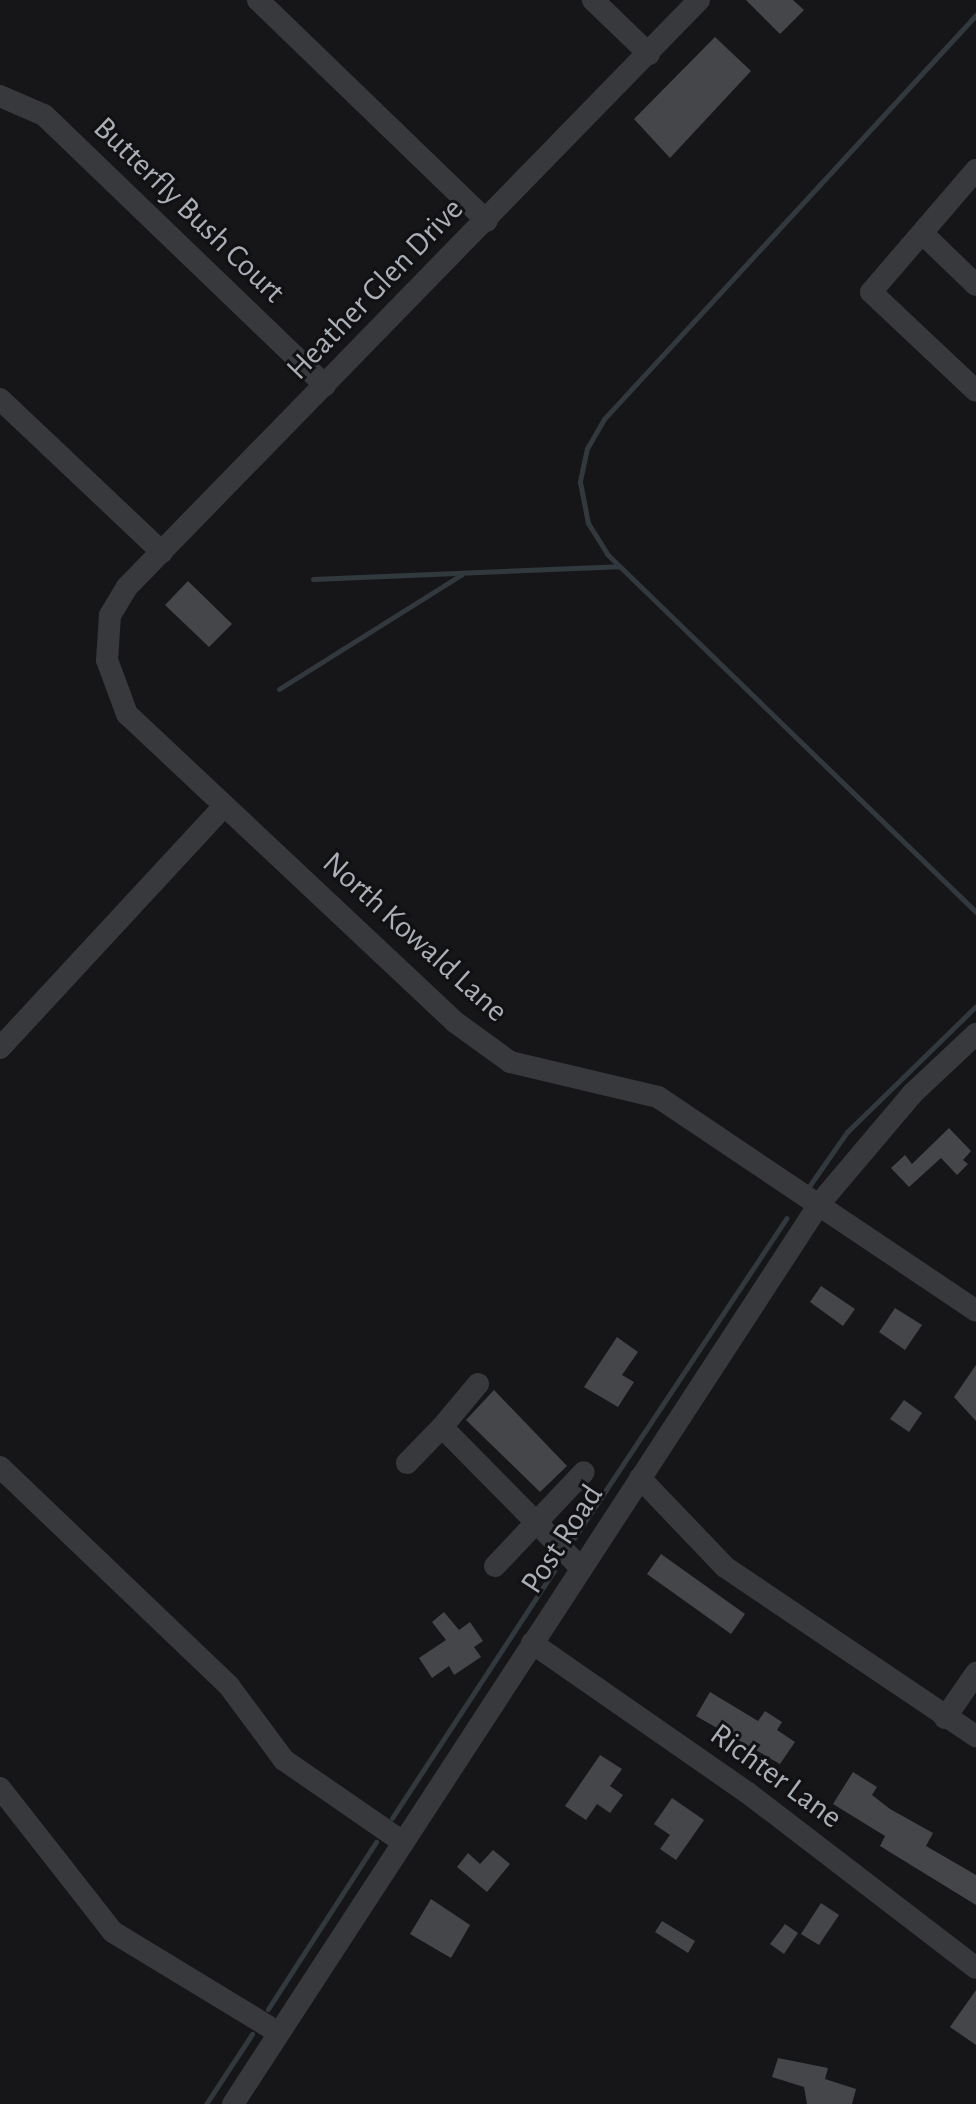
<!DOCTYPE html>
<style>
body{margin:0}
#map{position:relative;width:976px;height:2104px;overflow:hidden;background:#161618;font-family:"Alegreya Sans",sans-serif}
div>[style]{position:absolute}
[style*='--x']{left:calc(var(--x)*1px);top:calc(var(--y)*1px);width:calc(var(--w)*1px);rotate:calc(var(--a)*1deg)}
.stream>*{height:5px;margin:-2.5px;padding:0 2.5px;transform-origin:2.5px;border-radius:2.5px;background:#31393f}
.building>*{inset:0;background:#45464a}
.minor>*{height:22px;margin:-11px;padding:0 11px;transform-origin:11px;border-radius:11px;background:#38393c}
span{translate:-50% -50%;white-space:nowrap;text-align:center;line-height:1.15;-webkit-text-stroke:6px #111113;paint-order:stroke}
.street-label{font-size:32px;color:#aaaeb6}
</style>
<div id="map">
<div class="stream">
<div style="--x:976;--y:15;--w:549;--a:132.64"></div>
<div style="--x:604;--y:419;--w:34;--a:120"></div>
<div style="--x:587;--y:448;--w:35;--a:102"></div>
<div style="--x:580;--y:482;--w:42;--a:79"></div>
<div style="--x:588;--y:523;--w:36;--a:58"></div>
<div style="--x:607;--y:554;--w:514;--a:44.13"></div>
<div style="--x:313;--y:579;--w:306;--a:-2.4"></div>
<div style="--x:279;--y:689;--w:215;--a:-32.1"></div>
<div style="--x:810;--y:1185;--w:65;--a:-55.1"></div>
<div style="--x:847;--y:1132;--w:180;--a:-44.3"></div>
<div style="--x:574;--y:1538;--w:384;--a:-56.4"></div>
<div style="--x:392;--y:1818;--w:296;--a:-56.8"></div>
<div style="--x:268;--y:2009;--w:199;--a:-57.1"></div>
<div style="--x:206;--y:2104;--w:84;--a:-56.7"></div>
</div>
<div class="building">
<div style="clip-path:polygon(746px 0,793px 0,804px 10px,780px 34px)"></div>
<div style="clip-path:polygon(715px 37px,751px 71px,670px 158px,634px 119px)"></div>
<div style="clip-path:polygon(188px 581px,232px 624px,209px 647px,165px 605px)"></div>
<div style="clip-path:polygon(949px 1128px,971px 1151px,963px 1160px,968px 1164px,957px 1175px,941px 1158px,909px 1187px,891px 1168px,905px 1155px,912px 1164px)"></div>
<div style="clip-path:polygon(821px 1286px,855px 1309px,843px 1326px,810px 1302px)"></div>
<div style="clip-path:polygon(895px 1308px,922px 1325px,905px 1350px,879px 1332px)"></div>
<div style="clip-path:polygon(617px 1337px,638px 1352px,622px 1375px,634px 1382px,618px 1407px,584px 1387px)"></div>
<div style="clip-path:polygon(976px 1365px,976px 1421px,954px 1397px)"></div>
<div style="clip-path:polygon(494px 1390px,567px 1466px,540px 1492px,466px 1420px)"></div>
<div style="clip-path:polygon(904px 1400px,922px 1413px,909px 1432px,890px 1419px)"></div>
<div style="clip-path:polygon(661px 1554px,745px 1614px,731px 1634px,647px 1574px)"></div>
<div style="clip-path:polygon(444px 1612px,459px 1630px,470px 1622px,483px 1641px,474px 1647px,481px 1657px,454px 1675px,449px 1666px,432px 1678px,419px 1658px,446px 1640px,432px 1622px)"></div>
<div style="clip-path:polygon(710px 1692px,758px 1721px,765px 1711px,782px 1722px,777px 1730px,795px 1742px,780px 1764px,696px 1716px)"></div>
<div style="clip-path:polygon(600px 1755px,622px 1769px,610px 1786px,623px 1795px,610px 1813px,597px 1804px,586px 1820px,565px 1806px)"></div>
<div style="clip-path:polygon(853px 1772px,877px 1787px,872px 1795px,890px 1809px,933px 1833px,926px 1846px,976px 1875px,976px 1905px,880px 1846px,885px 1836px,833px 1804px)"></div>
<div style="clip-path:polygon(672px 1798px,704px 1820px,676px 1860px,660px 1849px,670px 1835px,654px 1824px)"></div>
<div style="clip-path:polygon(493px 1850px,510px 1864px,487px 1892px,457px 1867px,468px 1853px,480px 1864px)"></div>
<div style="clip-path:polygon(431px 1899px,470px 1925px,451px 1958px,410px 1934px)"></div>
<div style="clip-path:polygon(821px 1903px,839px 1915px,819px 1945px,801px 1934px)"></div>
<div style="clip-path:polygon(662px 1921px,695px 1941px,688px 1953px,655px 1932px)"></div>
<div style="clip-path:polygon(785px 1924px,798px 1933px,784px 1954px,770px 1944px)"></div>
<div style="clip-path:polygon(976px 1990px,976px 2045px,950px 2027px)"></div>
<div style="clip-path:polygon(778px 2058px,828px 2068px,825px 2079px,856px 2089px,852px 2104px,807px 2104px,804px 2087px,772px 2077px)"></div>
</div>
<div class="minor">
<div style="--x:258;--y:0;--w:318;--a:44"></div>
<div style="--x:593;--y:0;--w:78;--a:44"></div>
<div style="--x:699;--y:0;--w:820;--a:134.26"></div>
<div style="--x:127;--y:587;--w:33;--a:121"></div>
<div style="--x:110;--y:615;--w:45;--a:93.8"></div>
<div style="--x:107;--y:660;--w:58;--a:69.7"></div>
<div style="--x:127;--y:714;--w:450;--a:43.2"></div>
<div style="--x:455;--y:1022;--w:68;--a:36"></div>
<div style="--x:510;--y:1062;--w:152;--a:13.3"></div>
<div style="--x:658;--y:1097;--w:383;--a:33.9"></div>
<div style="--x:0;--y:96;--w:48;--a:23.4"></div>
<div style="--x:44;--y:115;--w:390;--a:43.9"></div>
<div style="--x:976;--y:170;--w:161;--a:130.7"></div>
<div style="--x:871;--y:292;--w:144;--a:43.3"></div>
<div style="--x:922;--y:233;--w:75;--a:43.9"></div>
<div style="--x:0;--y:399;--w:223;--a:43.4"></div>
<div style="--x:0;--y:1048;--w:330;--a:-47.2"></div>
<div style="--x:478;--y:1384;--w:56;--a:129.9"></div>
<div style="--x:442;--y:1427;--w:198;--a:45.4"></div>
<div style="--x:407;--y:1463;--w:50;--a:-45.8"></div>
<div style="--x:0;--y:1467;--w:317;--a:43.7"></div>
<div style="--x:229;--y:1686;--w:92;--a:53.4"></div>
<div style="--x:284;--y:1760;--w:145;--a:34.6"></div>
<div style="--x:640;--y:1478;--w:123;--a:46.3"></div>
<div style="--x:725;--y:1567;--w:303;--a:34"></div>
<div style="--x:495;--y:1566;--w:129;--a:-46.6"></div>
<div style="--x:532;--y:1643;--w:263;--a:34.8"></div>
<div style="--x:748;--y:1793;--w:287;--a:37.5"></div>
<div style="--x:945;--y:1718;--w:55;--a:-55.4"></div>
<div style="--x:0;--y:1788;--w:183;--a:51.9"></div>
<div style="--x:113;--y:1932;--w:194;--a:31.3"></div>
<div style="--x:233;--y:2104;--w:1075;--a:-56.92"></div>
<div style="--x:820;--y:1203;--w:143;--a:-49.8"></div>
<div style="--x:912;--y:1094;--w:88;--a:-43.2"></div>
</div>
<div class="street-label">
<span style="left:189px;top:210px;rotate:44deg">Butterfly Bush Court</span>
<span style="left:375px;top:289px;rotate:-46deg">Heather Glen Drive</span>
<span style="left:415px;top:937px;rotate:42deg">North Kowald Lane</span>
<span style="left:562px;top:1539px;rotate:-57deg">Post Road</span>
<span style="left:776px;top:1776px;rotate:36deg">Richter Lane</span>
</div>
</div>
